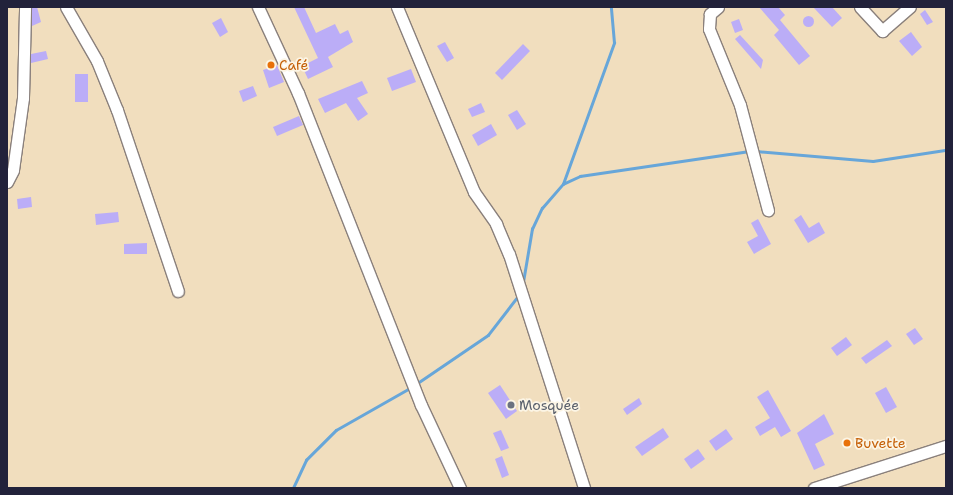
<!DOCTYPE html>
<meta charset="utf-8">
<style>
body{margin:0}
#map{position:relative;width:953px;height:495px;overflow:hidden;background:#f1debe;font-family:"Shantell Sans",sans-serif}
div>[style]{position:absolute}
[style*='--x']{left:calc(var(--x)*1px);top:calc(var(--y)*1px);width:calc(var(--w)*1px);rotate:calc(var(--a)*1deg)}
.stream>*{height:2.5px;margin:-1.25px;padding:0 1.25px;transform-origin:1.25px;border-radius:1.25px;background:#67a6d9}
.building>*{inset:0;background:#bbadf7}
.round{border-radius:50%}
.roads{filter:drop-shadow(1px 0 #8a807c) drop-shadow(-1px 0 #8a807c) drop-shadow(0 1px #8a807c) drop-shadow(0 -1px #8a807c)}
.minor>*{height:11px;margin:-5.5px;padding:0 5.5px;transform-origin:5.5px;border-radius:5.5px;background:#fff}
.dots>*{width:11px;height:11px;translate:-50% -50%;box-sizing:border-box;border:2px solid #fcf5e5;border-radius:50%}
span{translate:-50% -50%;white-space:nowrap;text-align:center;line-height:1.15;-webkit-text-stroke:3.5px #fcf5e5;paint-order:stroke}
.food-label{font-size:14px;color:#c56008}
.left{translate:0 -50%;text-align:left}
.worship-label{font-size:14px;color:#5b616d}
.frame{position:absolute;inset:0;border:8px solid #22223b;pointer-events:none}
</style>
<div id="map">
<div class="stream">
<div style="--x:756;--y:151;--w:117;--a:4.9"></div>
<div style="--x:873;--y:161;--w:74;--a:-8.6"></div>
<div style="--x:563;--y:184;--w:150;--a:-70.1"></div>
<div style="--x:614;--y:43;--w:36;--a:-95"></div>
<div style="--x:523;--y:282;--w:54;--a:-80.4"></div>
<div style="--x:532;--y:229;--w:23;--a:-65"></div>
<div style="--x:542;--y:208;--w:32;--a:-49"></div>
<div style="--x:563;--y:184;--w:19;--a:-25"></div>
<div style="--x:580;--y:176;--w:171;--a:-8.4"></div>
<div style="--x:416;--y:384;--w:87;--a:-34.2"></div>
<div style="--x:488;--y:335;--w:49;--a:-52.4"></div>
<div style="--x:293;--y:488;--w:31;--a:-65"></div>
<div style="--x:306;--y:460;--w:42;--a:-45"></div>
<div style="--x:336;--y:430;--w:85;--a:-29.6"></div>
</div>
<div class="building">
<div style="clip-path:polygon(32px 7px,37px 7px,41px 22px,32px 26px)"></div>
<div style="clip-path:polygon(294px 7px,304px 7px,316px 33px,335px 24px,340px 34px,348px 30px,353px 42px,328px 57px,333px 67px,308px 79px,302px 66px,318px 58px)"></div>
<div style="clip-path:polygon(759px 7px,778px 7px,785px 15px,780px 20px,810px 56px,799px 65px,774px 35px,779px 30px)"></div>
<div style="clip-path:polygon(813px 7px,832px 7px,842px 18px,832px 27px)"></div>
<div style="clip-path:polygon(925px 10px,933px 22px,927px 25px,920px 14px)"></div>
<div class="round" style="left:802.5px;top:15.5px;width:11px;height:11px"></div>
<div style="clip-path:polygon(221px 18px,228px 32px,220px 37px,212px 23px)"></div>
<div style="clip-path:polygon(739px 19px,743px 30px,735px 33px,731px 22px)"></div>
<div style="clip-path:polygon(911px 32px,922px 47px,912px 56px,899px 41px)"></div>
<div style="clip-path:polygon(740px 35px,763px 60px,761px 69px,735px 39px)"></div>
<div style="clip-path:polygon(445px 42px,454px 58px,447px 62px,437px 46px)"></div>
<div style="clip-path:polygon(523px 44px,530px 51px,502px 80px,495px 73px)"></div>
<div style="clip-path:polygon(46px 51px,48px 59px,31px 63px,31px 54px)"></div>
<div style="clip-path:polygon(277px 65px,284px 82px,269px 88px,263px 70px)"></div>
<div style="clip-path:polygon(411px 69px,416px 82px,392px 91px,387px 78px)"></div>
<div style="clip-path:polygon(75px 74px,88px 74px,88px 102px,75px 102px)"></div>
<div style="clip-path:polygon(362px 81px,368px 93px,357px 98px,368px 114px,358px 121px,346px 103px,325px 113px,318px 99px)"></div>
<div style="clip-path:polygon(253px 86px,257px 96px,243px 102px,239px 91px)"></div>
<div style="clip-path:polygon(481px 103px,485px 112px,472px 117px,468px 109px)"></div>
<div style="clip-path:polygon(517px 110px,526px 124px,517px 130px,508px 115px)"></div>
<div style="clip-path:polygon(299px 116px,303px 125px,277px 136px,273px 127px)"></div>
<div style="clip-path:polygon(491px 124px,497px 135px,478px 146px,472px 135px)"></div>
<div style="clip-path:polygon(31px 197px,32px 207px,18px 209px,17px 199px)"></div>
<div style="clip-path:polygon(118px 212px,119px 222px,96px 225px,95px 214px)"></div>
<div style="clip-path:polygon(801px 215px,809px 228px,819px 222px,825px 233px,808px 243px,794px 220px)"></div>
<div style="clip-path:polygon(758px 219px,771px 244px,754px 254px,747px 242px,758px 236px,751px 223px)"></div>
<div style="clip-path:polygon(147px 243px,147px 254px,124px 254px,124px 244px)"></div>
<div style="clip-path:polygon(915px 328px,923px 339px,914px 345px,906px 334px)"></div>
<div style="clip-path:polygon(846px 337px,852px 345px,837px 356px,831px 348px)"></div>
<div style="clip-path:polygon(887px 340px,892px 346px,866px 364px,861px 358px)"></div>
<div style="clip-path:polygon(500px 385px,517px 411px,506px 419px,488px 393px)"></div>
<div style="clip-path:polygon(886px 387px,897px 407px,886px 413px,875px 393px)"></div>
<div style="clip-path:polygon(768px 390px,791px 431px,781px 437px,775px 427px,760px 436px,755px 427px,770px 418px,757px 397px)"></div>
<div style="clip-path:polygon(639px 398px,642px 404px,627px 415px,623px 409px)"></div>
<div style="clip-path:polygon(824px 414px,834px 434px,815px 444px,825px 465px,814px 470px,797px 433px)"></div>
<div style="clip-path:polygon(663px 428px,669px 437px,642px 456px,635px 447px)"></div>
<div style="clip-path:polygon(726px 429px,733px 439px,716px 451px,709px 441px)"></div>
<div style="clip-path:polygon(501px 430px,509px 448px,501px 451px,493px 433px)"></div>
<div style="clip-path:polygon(698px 449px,705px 459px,691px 469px,684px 459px)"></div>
<div style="clip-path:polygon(502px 456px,509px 475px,502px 478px,495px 459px)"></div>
</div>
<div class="roads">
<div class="minor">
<div style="--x:66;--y:7;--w:62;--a:60.1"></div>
<div style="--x:97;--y:61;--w:53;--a:67.8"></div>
<div style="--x:117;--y:110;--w:191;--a:71.4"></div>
<div style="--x:258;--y:7;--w:95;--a:65.1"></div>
<div style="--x:298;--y:93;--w:335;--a:68.5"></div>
<div style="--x:421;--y:405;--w:92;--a:64.8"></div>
<div style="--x:397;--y:7;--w:200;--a:67.4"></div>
<div style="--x:474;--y:192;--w:39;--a:55"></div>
<div style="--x:496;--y:224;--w:33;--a:67"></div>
<div style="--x:509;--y:254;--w:246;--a:72.2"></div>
<div style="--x:718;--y:7;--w:11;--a:139"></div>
<div style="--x:710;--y:14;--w:15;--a:94"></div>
<div style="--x:709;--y:29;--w:82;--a:67.8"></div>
<div style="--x:740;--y:105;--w:109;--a:75.1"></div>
<div style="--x:860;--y:7;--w:33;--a:47"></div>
<div style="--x:882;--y:31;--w:37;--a:-41"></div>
<div style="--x:7;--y:182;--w:13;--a:-63"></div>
<div style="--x:13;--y:170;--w:73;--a:-82.1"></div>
<div style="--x:23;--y:98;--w:91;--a:-88.7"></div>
<div style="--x:814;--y:488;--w:139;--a:-17.7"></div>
</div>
</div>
<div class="dots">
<div style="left:271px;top:65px;background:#e8710a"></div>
<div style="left:511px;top:405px;background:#6b7280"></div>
<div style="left:847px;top:443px;background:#e8710a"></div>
</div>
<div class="food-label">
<span class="left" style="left:279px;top:65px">Café</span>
<span class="left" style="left:855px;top:443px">Buvette</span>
</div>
<div class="worship-label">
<span class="left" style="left:519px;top:405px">Mosquée</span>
</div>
<div class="frame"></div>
</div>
